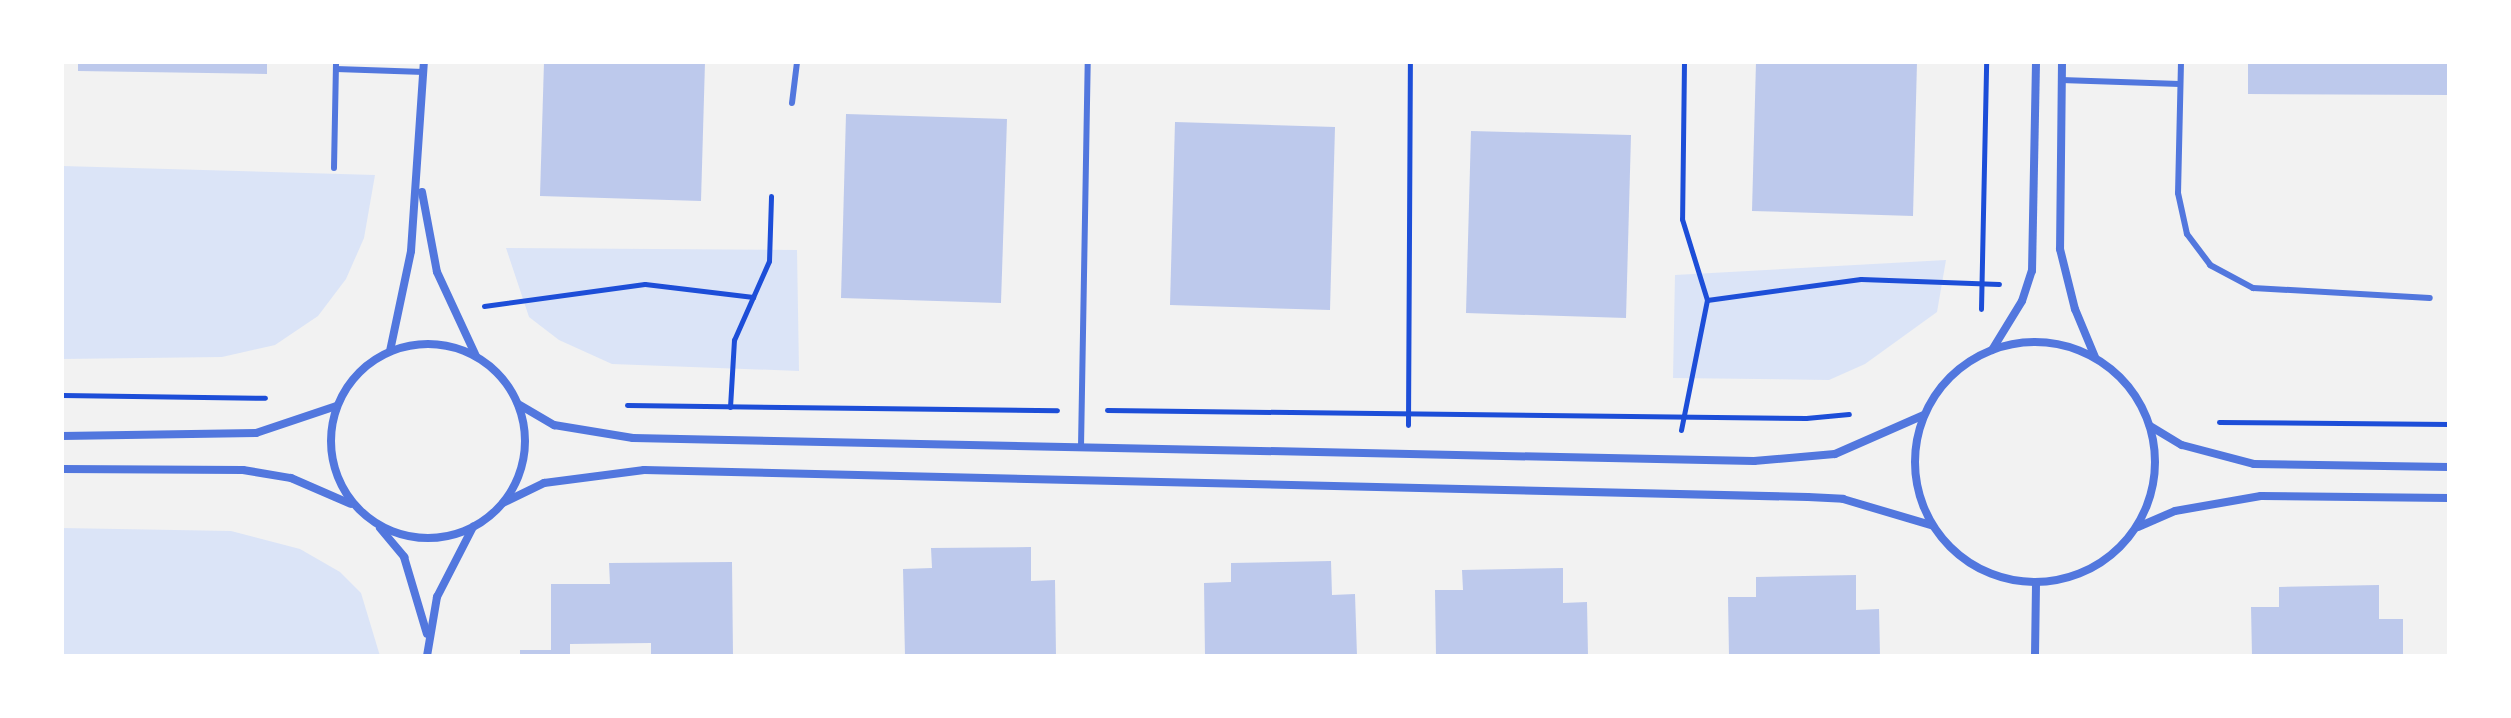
<!DOCTYPE html>
<style>
body{margin:0}
#map{position:relative;width:2511px;height:718px;overflow:hidden;background:#f2f2f2;font-family:Poppins,sans-serif}
div>[style]{position:absolute}
[style*='--x']{left:calc(var(--x)*1px);top:calc(var(--y)*1px);width:calc(var(--w)*1px);rotate:calc(var(--a)*1deg)}
.green>*{inset:0;background:#dbe4f7}
.building>*{inset:0;background:#bdc9ec}
.path>*{height:5px;margin:-2.5px;padding:0 2.5px;transform-origin:2.5px;border-radius:2.5px;background:#1d4ed8}
.service>*{height:6px;margin:-3px;padding:0 3px;transform-origin:3px;border-radius:3px;background:#5277de}
.minor>*{height:8px;margin:-4px;padding:0 4px;transform-origin:4px;border-radius:4px;background:#5277de}
.minor>.ring{margin:-4px;padding:0;box-sizing:content-box;background:none;border:8px solid #5277de;border-radius:50%}
span{translate:-50% -50%;white-space:nowrap;text-align:center;line-height:1.15;-webkit-text-stroke:8px #fff;paint-order:stroke}
.frame{position:absolute;inset:0;border:64px solid #fff;pointer-events:none}
</style>
<div id="map">
<div class="green">
<div style="clip-path:polygon(62px 166px,375px 175px,364px 238px,346px 279px,318px 316px,275px 345px,222px 357px,62px 359px)"></div>
<div style="clip-path:polygon(506px 248px,797px 250px,799px 371px,612px 364px,559px 340px,529px 317px)"></div>
<div style="clip-path:polygon(1946px 260px,1937px 312px,1865px 364px,1829px 380px,1673px 378px,1675px 275px)"></div>
<div style="clip-path:polygon(62px 528px,231px 531px,300px 549px,340px 572px,361px 593px,380px 656px,62px 656px)"></div>
</div>
<div class="building">
<div style="clip-path:polygon(78px 62px,267px 62px,267px 74px,78px 71px)"></div>
<div style="clip-path:polygon(544px 62px,705px 62px,701px 201px,540px 196px)"></div>
<div style="clip-path:polygon(1756px 62px,1917px 62px,1913px 216px,1752px 211px)"></div>
<div style="clip-path:polygon(2248px 62px,2449px 62px,2449px 95px,2248px 94px)"></div>
<div style="clip-path:polygon(846px 114px,1007px 119px,1001px 303px,841px 298px)"></div>
<div style="clip-path:polygon(1175px 122px,1335px 127px,1330px 310px,1170px 305px)"></div>
<div style="clip-path:polygon(1471px 131px,1631px 135px,1626px 318px,1466px 313px)"></div>
<div style="clip-path:polygon(1031px 547px,1031px 581px,1055px 580px,1056px 656px,905px 656px,903px 569px,932px 568px,931px 548px)"></div>
<div style="clip-path:polygon(1331px 561px,1332px 595px,1355px 594px,1357px 656px,1205px 656px,1204px 583px,1231px 582px,1231px 563px)"></div>
<div style="clip-path:polygon(732px 562px,733px 656px,651px 656px,651px 643px,570px 644px,570px 656px,520px 656px,520px 650px,551px 650px,551px 584px,610px 584px,609px 563px)"></div>
<div style="clip-path:polygon(1563px 568px,1563px 603px,1587px 602px,1588px 656px,1436px 656px,1435px 590px,1463px 590px,1462px 570px)"></div>
<div style="clip-path:polygon(1856px 575px,1856px 610px,1879px 609px,1880px 656px,1729px 656px,1728px 597px,1756px 597px,1756px 577px)"></div>
<div style="clip-path:polygon(2379px 585px,2379px 619px,2403px 619px,2403px 656px,2252px 656px,2251px 607px,2279px 607px,2279px 587px)"></div>
</div>
<div class="path">
<div style="--x:1684;--y:62;--w:157;--a:90.7"></div>
<div style="--x:1682;--y:219;--w:85;--a:72.8"></div>
<div style="--x:484;--y:306;--w:162;--a:-7.8"></div>
<div style="--x:645;--y:284;--w:109;--a:6.9"></div>
<div style="--x:1981;--y:309;--w:247;--a:-88.8"></div>
<div style="--x:62;--y:395;--w:203;--a:0.8"></div>
<div style="--x:627;--y:405;--w:430;--a:0.7"></div>
<div style="--x:730;--y:407;--w:67;--a:-86.6"></div>
<div style="--x:734;--y:340;--w:86;--a:-66.1"></div>
<div style="--x:769;--y:261;--w:65;--a:-88.2"></div>
<div style="--x:1107;--y:410;--w:699;--a:0.66"></div>
<div style="--x:1806;--y:418;--w:43;--a:-5.3"></div>
<div style="--x:2219;--y:422;--w:230;--a:0.5"></div>
<div style="--x:1408;--y:425;--w:363;--a:-89.7"></div>
<div style="--x:1681;--y:430;--w:133;--a:-78.7"></div>
<div style="--x:1707;--y:300;--w:155;--a:-7.8"></div>
<div style="--x:1861;--y:279;--w:138;--a:2.1"></div>
</div>
<div class="service">
<div style="--x:2181;--y:62;--w:131;--a:91.3"></div>
<div style="--x:2178;--y:193;--w:42;--a:77.6"></div>
<div style="--x:2187;--y:234;--w:39;--a:53"></div>
<div style="--x:2210;--y:265;--w:49;--a:28.1"></div>
<div style="--x:2253;--y:288;--w:177;--a:3.2"></div>
<div style="--x:336;--y:69;--w:88;--a:2"></div>
<div style="--x:2061;--y:80;--w:119;--a:1.9"></div>
<div style="--x:792;--y:103;--w:41;--a:-83"></div>
<div style="--x:334;--y:168;--w:106;--a:-88.9"></div>
<div style="--x:1081;--y:447;--w:385;--a:-89"></div>
</div>
<div class="minor">
<div style="--x:2062;--y:62;--w:187;--a:90.6"></div>
<div style="--x:2060;--y:249;--w:62;--a:76"></div>
<div style="--x:2075;--y:309;--w:52;--a:67.4"></div>
<div style="--x:422;--y:192;--w:81;--a:79.4"></div>
<div style="--x:437;--y:272;--w:93;--a:65.1"></div>
<div class="ring" style="left:1915px;top:342px;width:232px;height:232px"></div>
<div class="ring" style="left:331px;top:344px;width:186px;height:186px"></div>
<div style="--x:1992;--y:350;--w:57;--a:-58.5"></div>
<div style="--x:2022;--y:301;--w:32;--a:-72"></div>
<div style="--x:2032;--y:271;--w:209;--a:-88.9"></div>
<div style="--x:390;--y:351;--w:102;--a:-78.1"></div>
<div style="--x:411;--y:251;--w:189;--a:-86.1"></div>
<div style="--x:518;--y:404;--w:42;--a:30.3"></div>
<div style="--x:554;--y:425;--w:80;--a:9.3"></div>
<div style="--x:633;--y:438;--w:1121;--a:1.18"></div>
<div style="--x:1754;--y:461;--w:81;--a:-4.9"></div>
<div style="--x:1835;--y:454;--w:97;--a:-23.7"></div>
<div style="--x:2150;--y:426;--w:37;--a:31"></div>
<div style="--x:2182;--y:445;--w:74;--a:14.8"></div>
<div style="--x:2254;--y:464;--w:195;--a:0.9"></div>
<div style="--x:62;--y:436;--w:194;--a:-0.9"></div>
<div style="--x:256;--y:433;--w:84;--a:-18.6"></div>
<div style="--x:62;--y:469;--w:181;--a:0.3"></div>
<div style="--x:243;--y:470;--w:49;--a:9.5"></div>
<div style="--x:291;--y:478;--w:65;--a:23.4"></div>
<div style="--x:503;--y:503;--w:46;--a:-26"></div>
<div style="--x:544;--y:483;--w:101;--a:-7.4"></div>
<div style="--x:644;--y:470;--w:1164;--a:1.33"></div>
<div style="--x:1808;--y:497;--w:35;--a:3"></div>
<div style="--x:1843;--y:499;--w:92;--a:16.5"></div>
<div style="--x:2138;--y:527;--w:40;--a:-23.4"></div>
<div style="--x:2175;--y:511;--w:87;--a:-9.9"></div>
<div style="--x:2261;--y:496;--w:188;--a:0.6"></div>
<div style="--x:380;--y:528;--w:38;--a:50"></div>
<div style="--x:404;--y:557;--w:80;--a:73.4"></div>
<div style="--x:427;--y:656;--w:60;--a:-80.4"></div>
<div style="--x:437;--y:597;--w:79;--a:-62.8"></div>
<div style="--x:2035;--y:656;--w:73;--a:-89.2"></div>
</div>
<div class="frame"></div>
</div>
